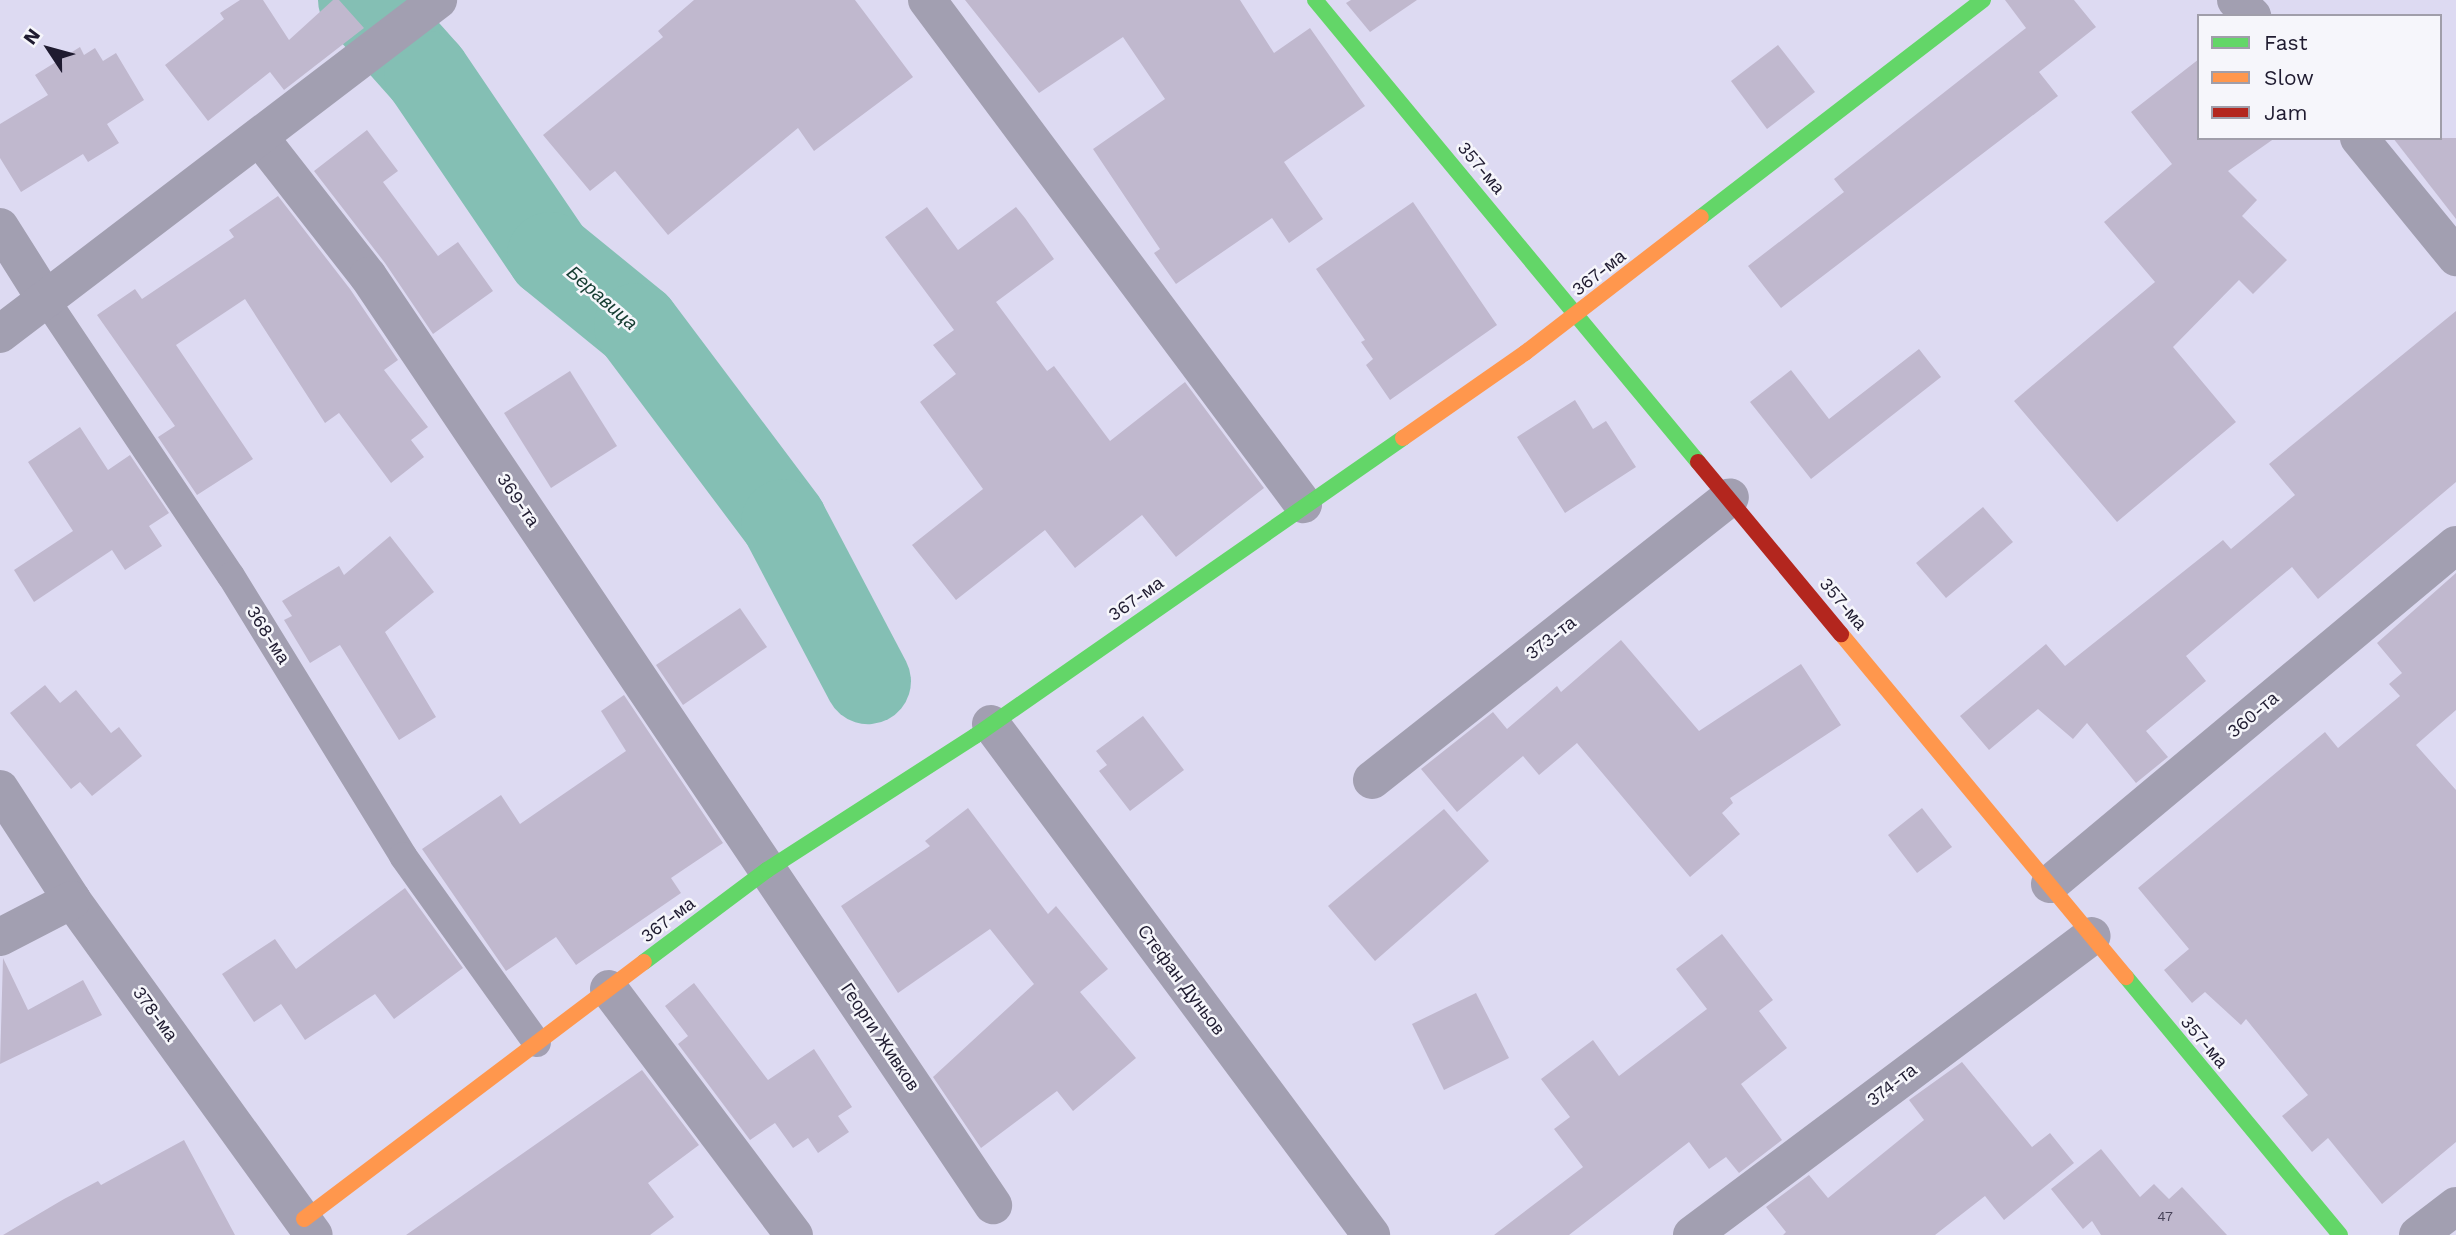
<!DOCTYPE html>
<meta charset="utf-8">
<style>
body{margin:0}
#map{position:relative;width:2456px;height:1235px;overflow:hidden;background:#dddaf2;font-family:"Work Sans",sans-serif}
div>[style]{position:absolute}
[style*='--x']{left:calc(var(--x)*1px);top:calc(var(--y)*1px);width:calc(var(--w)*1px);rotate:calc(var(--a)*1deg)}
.river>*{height:86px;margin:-43px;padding:0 43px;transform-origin:43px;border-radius:43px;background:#84bfb4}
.building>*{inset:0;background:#c0b8ce}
.lane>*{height:28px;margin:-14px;padding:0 14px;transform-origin:14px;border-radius:14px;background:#a29fb1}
.street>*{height:38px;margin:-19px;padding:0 19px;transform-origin:19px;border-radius:19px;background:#a29fb1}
.fast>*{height:16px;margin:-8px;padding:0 8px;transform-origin:8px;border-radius:8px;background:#63d668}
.slow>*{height:16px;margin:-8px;padding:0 8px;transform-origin:8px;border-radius:8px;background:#ff974d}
.jam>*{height:16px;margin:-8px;padding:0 8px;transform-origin:8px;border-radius:8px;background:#b3261e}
span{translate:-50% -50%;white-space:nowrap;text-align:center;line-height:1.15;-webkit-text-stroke:5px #f6f6fb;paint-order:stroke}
.number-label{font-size:14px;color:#474258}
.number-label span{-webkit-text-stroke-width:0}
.street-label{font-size:18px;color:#1f1b30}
.water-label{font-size:19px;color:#143b30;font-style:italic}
.legend{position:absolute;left:2197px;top:14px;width:245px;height:126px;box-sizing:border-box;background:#f6f6fb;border:2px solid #a09eaa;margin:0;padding:9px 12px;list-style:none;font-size:21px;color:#1f1b30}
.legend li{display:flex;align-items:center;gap:14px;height:35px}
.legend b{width:35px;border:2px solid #a09eaa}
.north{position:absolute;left:14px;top:14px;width:70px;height:70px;-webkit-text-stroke:5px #f6f6fb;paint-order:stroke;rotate:306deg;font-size:19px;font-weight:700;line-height:28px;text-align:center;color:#1f1b30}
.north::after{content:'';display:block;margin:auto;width:24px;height:32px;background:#1f1b30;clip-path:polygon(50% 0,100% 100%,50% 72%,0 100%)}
</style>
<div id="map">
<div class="river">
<div style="--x:361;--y:0;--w:99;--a:48.3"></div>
<div style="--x:427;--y:74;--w:219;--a:55.8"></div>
<div style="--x:550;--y:255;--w:112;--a:39.2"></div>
<div style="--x:637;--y:326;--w:245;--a:53.1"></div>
<div style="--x:784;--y:522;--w:180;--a:62.2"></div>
</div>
<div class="building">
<div style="clip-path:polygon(240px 0,263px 0,289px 40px,333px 0,339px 0,364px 28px,284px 90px,270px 72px,208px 121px,165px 65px,224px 19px,220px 13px)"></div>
<div style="clip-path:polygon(694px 0,855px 0,913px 77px,814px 151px,798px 128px,668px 235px,615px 171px,590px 191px,543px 135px,663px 37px,658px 31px)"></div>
<div style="clip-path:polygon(965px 0,1240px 0,1274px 53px,1310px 28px,1365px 106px,1284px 162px,1323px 219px,1289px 243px,1272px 218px,1176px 284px,1154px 253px,1160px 249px,1093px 149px,1165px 99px,1123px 37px,1039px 93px)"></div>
<div style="clip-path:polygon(1351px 0,1417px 0,1370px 32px,1346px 3px)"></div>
<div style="clip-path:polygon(2005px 0,2074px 0,2096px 27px,2039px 72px,2058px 96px,1781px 308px,1748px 266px,1844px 192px,1834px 179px,2026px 28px)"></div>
<div style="clip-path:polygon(1778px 45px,1815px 92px,1767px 129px,1731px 81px)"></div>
<div style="clip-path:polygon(80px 47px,84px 55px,95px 48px,103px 61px,116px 53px,144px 100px,107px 124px,119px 143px,88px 162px,83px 154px,21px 192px,0 158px,0 124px,48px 95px,35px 75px)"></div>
<div style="clip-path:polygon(2199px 59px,2199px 138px,2275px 138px,2228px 171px,2257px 200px,2242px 216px,2287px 260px,2253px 294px,2239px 280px,2173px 347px,2236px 422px,2117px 522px,2014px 401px,2155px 282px,2104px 222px,2172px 164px,2131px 112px)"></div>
<div style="clip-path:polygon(367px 130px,398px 171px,383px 182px,438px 256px,458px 242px,493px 291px,433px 334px,385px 263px,314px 171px)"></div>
<div style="clip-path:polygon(2393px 138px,2456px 138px,2456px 219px)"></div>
<div style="clip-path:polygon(278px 196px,350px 289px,398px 360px,384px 370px,428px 427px,411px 440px,424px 457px,391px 483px,339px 413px,325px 423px,245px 299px,176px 345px,253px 459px,197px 495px,158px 437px,175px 426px,97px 315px,135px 289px,142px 299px,234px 237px,229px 230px)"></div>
<div style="clip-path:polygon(1413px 202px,1497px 325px,1390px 400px,1366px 365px,1373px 359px,1361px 342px,1365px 340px,1316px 269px)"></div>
<div style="clip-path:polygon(927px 207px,958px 250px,1016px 207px,1025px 218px,1054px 259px,996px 302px,1047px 371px,1054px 366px,1110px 441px,1185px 382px,1264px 488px,1176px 557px,1142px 515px,1075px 568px,1045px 530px,956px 600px,912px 545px,983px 489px,920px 402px,956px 374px,933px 345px,954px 330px,885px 237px)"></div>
<div style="clip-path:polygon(2456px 311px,2456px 482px,2318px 599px,2292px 567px,2186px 656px,2206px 681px,2146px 731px,2168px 757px,2136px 783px,2087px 723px,2073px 739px,2038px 709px,1989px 750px,1960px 716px,2046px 644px,2065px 666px,2223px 540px,2231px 549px,2295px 495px,2269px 464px)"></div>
<div style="clip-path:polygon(1919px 349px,1941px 377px,1811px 479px,1750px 402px,1791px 370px,1829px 419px)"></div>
<div style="clip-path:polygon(570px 371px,617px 446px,551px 488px,504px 413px)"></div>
<div style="clip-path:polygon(1575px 400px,1593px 429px,1606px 421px,1636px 467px,1565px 513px,1517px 437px)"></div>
<div style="clip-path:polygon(80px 427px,108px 470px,130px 455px,169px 513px,149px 526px,162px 546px,125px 570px,112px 550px,34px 602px,14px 570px,73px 531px,28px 462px)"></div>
<div style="clip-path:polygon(1983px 507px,2013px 542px,1946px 598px,1916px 563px)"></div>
<div style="clip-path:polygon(390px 536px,434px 592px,385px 632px,436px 717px,399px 740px,340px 645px,310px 663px,284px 620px,292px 616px,282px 601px,339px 566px,344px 575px)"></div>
<div style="clip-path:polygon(2456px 573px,2456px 710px,2416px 745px,2456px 790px,2456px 1142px,2382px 1204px,2328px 1138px,2312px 1152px,2282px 1116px,2308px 1095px,2246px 1019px,2241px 1025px,2205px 992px,2192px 1003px,2164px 970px,2189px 949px,2138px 888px,2325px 732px,2338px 748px,2400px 696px,2389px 684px,2402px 673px,2377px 643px)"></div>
<div style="clip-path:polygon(740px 608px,767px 647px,683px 705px,656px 665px)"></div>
<div style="clip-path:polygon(1621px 640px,1699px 731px,1801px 664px,1841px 725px,1730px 798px,1733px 803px,1722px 813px,1740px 834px,1690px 877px,1577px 743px,1539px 775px,1523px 756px,1457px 812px,1421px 769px,1493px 712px,1507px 729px,1557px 686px,1561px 692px)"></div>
<div style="clip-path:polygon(45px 685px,60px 703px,76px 690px,111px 733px,119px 727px,142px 756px,92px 796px,80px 782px,71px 789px,10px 713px)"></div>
<div style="clip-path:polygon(624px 695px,723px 843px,671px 878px,681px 893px,576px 965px,556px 937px,506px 971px,422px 849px,501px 795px,520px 824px,626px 751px,601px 711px)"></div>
<div style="clip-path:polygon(1143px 716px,1184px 770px,1130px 811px,1099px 771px,1107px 765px,1096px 751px)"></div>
<div style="clip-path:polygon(968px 808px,1048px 914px,1056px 906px,1108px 969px,1080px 992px,1136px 1058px,1073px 1111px,1057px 1091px,981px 1148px,933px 1077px,1034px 984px,990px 929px,898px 993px,841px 906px,930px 846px,925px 841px)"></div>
<div style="clip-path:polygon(1922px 808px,1952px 847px,1917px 873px,1888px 835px)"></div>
<div style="clip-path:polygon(1444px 809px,1489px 861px,1375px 961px,1328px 906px)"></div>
<div style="clip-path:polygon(405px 888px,463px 968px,394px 1019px,375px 994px,305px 1040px,281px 1004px,254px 1022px,222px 974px,275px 939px,296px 969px)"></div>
<div style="clip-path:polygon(1722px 934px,1773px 1000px,1759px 1011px,1787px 1048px,1741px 1084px,1782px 1140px,1739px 1173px,1726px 1157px,1709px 1169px,1689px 1142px,1569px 1235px,1494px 1235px,1583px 1167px,1554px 1129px,1570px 1117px,1541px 1079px,1593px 1040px,1619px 1076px,1707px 1009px,1676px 969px)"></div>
<div style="clip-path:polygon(3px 958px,28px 1010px,83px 980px,102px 1015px,0 1064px)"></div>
<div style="clip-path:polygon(694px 983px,768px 1080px,814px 1049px,852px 1107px,838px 1116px,849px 1132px,818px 1153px,808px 1138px,793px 1148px,775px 1123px,750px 1140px,678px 1044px,688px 1036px,665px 1006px)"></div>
<div style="clip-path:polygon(1476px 993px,1509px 1058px,1444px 1090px,1412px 1024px)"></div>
<div style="clip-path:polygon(1962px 1062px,2032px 1147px,2050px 1133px,2074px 1163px,2004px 1220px,1985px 1196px,1935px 1235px,1783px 1235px,1786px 1232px,1766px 1207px,1809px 1175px,1828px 1198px,1924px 1120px,1909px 1100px)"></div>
<div style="clip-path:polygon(642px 1070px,699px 1145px,648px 1183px,674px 1217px,650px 1235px,406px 1235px)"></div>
<div style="clip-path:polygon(184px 1140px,235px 1235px,3px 1235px,64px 1199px,98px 1181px,101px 1185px)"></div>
<div style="clip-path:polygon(2101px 1149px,2140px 1197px,2154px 1184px,2169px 1199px,2182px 1187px,2227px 1235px,2101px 1235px,2092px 1221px,2083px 1229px,2051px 1189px)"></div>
</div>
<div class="lane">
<div style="--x:46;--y:300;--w:332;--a:56.2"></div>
<div style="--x:231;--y:576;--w:329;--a:58.4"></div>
<div style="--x:403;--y:856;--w:230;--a:54.4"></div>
</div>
<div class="street">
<div style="--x:927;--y:0;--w:629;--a:53.28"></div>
<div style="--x:2236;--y:0;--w:23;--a:45"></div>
<div style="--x:260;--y:138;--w:175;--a:52"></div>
<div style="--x:368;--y:276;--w:1120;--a:56.07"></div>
<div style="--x:2359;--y:138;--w:154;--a:50.8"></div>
<div style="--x:0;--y:227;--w:86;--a:57.8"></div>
<div style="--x:0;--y:334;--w:551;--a:-37.33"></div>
<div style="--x:991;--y:724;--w:637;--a:53.36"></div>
<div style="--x:1372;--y:780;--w:456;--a:-38.3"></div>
<div style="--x:0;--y:789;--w:132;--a:57"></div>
<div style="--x:72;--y:900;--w:413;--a:54.2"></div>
<div style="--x:2050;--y:884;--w:529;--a:-39.86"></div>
<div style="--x:0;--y:937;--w:81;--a:-27.2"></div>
<div style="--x:609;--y:989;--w:308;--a:53.1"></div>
<div style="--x:1692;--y:1235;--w:499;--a:-36.8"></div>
<div style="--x:2418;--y:1235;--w:48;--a:-37.3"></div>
</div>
<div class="fast">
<div style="--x:1315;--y:0;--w:600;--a:50.34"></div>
<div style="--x:1701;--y:217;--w:356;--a:-37.6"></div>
<div style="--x:644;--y:962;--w:154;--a:-36.8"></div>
<div style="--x:767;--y:870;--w:247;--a:-32.8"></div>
<div style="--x:975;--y:736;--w:522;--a:-34.85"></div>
<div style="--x:2126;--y:977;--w:335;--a:50.3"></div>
</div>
<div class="slow">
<div style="--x:1403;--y:438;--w:149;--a:-34.9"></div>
<div style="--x:1525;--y:353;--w:222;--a:-37.7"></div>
<div style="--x:1841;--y:634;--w:446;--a:50.3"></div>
<div style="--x:304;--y:1219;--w:426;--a:-37.1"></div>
</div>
<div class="jam">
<div style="--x:1698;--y:462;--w:224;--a:50.3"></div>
</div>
<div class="number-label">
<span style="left:2165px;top:1216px">47</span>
</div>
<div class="street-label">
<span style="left:1481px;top:168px;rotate:50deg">357-ма</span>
<span style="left:1599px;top:273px;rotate:-38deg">367-ма</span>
<span style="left:518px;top:500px;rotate:56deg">369-та</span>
<span style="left:1136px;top:599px;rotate:-35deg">367-ма</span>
<span style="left:1843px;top:604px;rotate:50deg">357-ма</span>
<span style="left:268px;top:635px;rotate:58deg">368-ма</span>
<span style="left:1551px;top:638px;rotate:-38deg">373-та</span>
<span style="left:2253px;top:715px;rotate:-40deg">360-та</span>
<span style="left:668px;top:920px;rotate:-37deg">367-ма</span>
<span style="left:1181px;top:980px;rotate:53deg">Стефан Дуньов</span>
<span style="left:155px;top:1014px;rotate:54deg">378-ма</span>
<span style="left:880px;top:1037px;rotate:56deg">Георги Живков</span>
<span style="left:2204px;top:1042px;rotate:50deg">357-ма</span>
<span style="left:1892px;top:1085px;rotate:-37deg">374-та</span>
</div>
<div class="water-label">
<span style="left:602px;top:298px;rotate:41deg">Беравица</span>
</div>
<ul class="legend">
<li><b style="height:9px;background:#63d668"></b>Fast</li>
<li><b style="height:9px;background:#ff974d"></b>Slow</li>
<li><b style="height:9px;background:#b3261e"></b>Jam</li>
</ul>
<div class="north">N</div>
</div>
